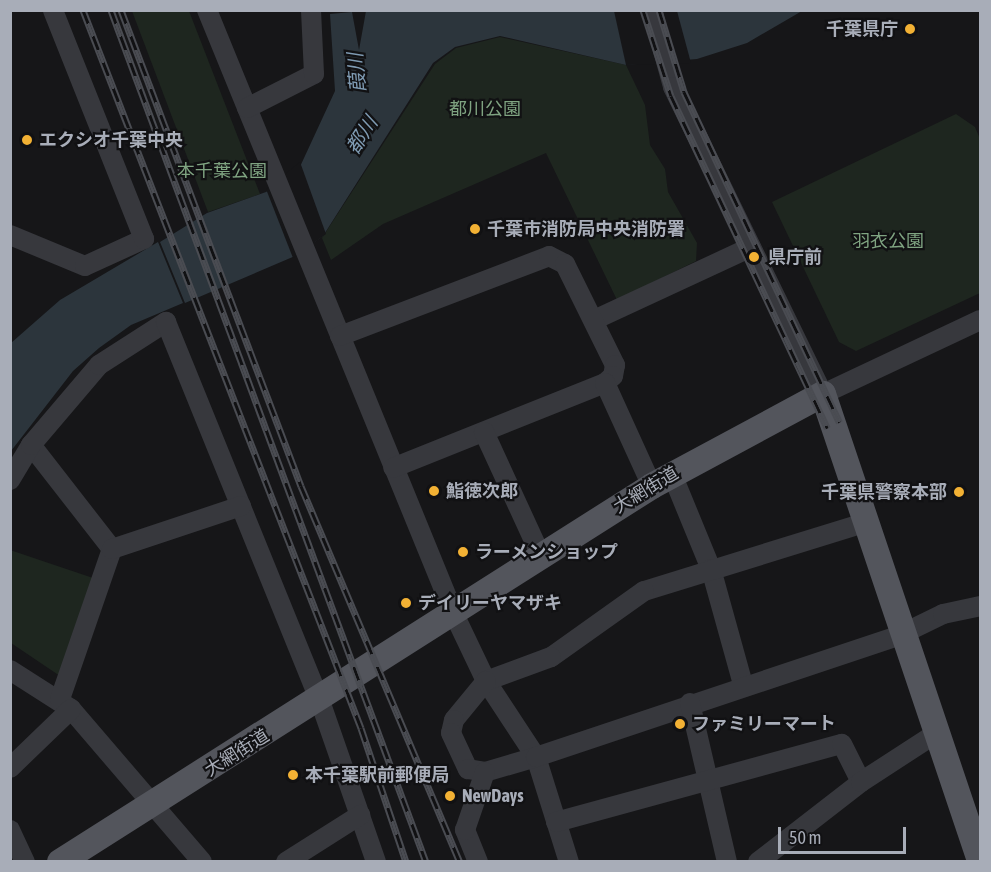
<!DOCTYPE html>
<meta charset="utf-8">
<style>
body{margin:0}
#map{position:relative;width:991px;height:872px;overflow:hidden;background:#161618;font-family:"Asap Condensed","Noto Sans JP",sans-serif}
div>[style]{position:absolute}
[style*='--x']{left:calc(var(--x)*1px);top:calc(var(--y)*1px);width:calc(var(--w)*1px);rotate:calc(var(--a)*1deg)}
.green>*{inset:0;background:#1e261f}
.water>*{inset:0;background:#2c353c}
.pier>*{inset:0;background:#161618}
.minor>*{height:20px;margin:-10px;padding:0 10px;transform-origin:10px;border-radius:10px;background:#37383d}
.major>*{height:26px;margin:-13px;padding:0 13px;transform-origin:13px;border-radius:13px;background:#53555c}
.rail>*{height:7px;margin-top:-3.5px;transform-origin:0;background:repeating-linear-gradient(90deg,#111113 0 14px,#4a4c52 0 28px);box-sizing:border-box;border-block:2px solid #4a4c52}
.dots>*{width:16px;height:16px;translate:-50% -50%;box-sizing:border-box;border:3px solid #111113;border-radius:50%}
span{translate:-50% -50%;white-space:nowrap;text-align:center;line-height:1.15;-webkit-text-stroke:4.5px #111113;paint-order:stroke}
.poi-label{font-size:18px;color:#a8adb8;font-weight:700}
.right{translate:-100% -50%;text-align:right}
.left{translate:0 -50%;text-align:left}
.park-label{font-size:18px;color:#7fa381}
.street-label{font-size:18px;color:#a8adb8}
.water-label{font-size:20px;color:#7f9bb3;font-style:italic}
.frame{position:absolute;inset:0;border:12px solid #a8adb8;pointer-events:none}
.scale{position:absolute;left:778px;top:827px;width:128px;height:27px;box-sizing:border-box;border:3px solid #a8adb8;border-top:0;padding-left:8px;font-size:18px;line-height:21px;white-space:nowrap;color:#a8adb8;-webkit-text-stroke:4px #111113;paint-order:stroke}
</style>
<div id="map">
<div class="green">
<div style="clip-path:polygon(132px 11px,189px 11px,260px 194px,208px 212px)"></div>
<div style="clip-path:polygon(500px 37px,626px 65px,645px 105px,650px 145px,665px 169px,668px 192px,697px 243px,696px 261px,617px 300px,546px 153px,383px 224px,331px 260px,322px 238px,435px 64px,456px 48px)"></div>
<div style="clip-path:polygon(956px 114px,975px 127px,980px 139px,980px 293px,856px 351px,839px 342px,772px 202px)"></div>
<div style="clip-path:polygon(10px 550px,96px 579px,60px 676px,11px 643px)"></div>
</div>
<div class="water">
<div style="clip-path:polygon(366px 11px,802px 11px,747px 43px,697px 59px,626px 65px,500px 36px,455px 47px,433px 63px,323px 236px,295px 256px,185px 303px,160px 242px,207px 213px,266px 192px,298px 171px,335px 91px,330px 14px,352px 12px,359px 50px)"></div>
<div style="clip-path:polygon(158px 242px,183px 303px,131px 325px,99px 348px,73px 371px,11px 451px,11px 343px,60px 300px)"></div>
</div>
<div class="pier">
<div style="clip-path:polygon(614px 11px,677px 11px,691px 63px,626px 65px)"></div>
<div style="clip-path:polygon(300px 162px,326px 234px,293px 258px,266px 189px)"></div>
</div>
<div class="minor">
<div style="--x:207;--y:10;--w:653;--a:67.76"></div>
<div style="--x:454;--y:614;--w:74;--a:64.5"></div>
<div style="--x:486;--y:681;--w:91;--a:56.7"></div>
<div style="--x:536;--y:757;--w:110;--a:72.6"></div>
<div style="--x:652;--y:10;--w:80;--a:74.7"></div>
<div style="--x:673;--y:87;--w:342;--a:64"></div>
<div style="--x:823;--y:394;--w:174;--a:-25.2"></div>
<div style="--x:247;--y:108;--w:75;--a:-26.9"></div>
<div style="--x:314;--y:74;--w:64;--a:-92.7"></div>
<div style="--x:10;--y:235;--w:81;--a:22.5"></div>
<div style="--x:85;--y:266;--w:65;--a:-24.6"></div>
<div style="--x:144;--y:239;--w:246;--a:-111.7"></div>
<div style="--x:594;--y:320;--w:173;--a:-24.9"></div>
<div style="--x:340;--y:336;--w:224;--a:-20.9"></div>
<div style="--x:549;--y:256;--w:18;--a:27"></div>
<div style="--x:565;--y:264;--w:113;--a:63.7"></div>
<div style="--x:615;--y:365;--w:11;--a:100"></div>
<div style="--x:613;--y:376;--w:11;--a:139"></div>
<div style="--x:605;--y:383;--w:228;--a:158.2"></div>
<div style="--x:605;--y:383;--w:113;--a:65.5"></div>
<div style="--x:484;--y:432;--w:136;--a:65.3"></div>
<div style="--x:31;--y:445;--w:132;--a:52.1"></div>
<div style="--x:672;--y:474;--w:103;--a:67.7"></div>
<div style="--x:711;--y:569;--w:119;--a:74.5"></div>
<div style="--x:10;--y:480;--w:41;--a:-59"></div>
<div style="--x:31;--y:445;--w:105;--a:-49.6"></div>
<div style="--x:99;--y:365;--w:80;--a:-32.7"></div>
<div style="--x:166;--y:322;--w:409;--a:67.9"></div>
<div style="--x:320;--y:701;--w:170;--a:70.8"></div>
<div style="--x:864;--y:523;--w:230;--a:162.8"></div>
<div style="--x:644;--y:591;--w:114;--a:144.6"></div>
<div style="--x:551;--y:657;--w:69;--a:159.7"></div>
<div style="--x:486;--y:681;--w:50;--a:129.4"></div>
<div style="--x:454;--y:720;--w:13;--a:103"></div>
<div style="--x:451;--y:733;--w:40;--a:65"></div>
<div style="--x:468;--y:769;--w:17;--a:10"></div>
<div style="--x:485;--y:772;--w:53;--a:-16.4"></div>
<div style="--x:536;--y:757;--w:384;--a:-18.5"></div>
<div style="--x:900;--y:635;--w:48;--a:-26"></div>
<div style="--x:943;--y:614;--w:38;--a:-12"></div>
<div style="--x:10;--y:670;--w:72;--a:32.6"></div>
<div style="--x:71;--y:709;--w:201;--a:49.4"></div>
<div style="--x:60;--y:699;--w:159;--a:-70.9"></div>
<div style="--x:112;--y:549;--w:136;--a:-18.4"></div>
<div style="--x:690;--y:703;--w:163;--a:76.9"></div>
<div style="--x:10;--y:768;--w:85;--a:-44"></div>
<div style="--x:556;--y:822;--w:296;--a:-15.3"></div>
<div style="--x:842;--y:744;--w:42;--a:63.4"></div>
<div style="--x:10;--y:830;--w:35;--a:65"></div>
<div style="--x:286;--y:862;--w:88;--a:-32.4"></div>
<div style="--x:478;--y:862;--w:35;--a:-112"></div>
<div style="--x:465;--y:830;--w:61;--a:-71"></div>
<div style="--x:758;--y:862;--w:130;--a:-37.8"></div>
<div style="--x:861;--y:782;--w:88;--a:-33"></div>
</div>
<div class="major">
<div style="--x:60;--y:862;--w:701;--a:-32.42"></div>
<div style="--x:652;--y:486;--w:194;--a:-28.3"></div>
<div style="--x:823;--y:394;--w:493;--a:71.4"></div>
</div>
<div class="rail">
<div style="--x:83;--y:10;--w:770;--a:68.83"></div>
<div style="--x:361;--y:728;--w:141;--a:71.4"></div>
<div style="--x:111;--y:10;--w:908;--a:69.71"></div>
<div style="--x:121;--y:10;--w:509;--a:69.29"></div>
<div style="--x:301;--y:486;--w:408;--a:67.1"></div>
<div style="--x:643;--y:10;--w:90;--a:72"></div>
<div style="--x:671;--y:96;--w:367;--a:64.8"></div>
<div style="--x:659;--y:10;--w:86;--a:73"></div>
<div style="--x:684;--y:92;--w:365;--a:64.8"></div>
</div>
<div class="dots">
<div style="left:910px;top:29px;background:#f2b134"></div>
<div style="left:27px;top:140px;background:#f2b134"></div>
<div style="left:475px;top:229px;background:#f2b134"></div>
<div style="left:754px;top:257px;background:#f2b134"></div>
<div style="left:434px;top:491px;background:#f2b134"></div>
<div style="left:959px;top:492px;background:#f2b134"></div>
<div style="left:463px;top:552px;background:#f2b134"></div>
<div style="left:406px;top:603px;background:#f2b134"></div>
<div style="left:680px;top:724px;background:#f2b134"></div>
<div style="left:293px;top:775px;background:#f2b134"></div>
<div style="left:450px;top:796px;background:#f2b134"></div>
</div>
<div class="poi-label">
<span class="right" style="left:898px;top:29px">千葉県庁</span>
<span class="left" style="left:39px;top:140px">エクシオ千葉中央</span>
<span class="left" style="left:487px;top:229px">千葉市消防局中央消防署</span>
<span class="left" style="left:768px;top:257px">県庁前</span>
<span class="left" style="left:446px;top:491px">鮨徳次郎</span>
<span class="right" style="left:947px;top:492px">千葉県警察本部</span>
<span class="left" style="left:475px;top:552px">ラーメンショップ</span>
<span class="left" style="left:418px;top:603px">デイリーヤマザキ</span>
<span class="left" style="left:692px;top:724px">ファミリーマート</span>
<span class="left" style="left:305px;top:775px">本千葉駅前郵便局</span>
<span class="left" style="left:462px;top:796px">NewDays</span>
</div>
<div class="park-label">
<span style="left:485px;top:109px">都川公園</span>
<span style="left:222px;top:171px">本千葉公園</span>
<span style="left:888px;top:241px">羽衣公園</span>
</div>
<div class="street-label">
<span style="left:646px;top:490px;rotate:-31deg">大網街道</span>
<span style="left:237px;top:753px;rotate:-32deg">大網街道</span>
</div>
<div class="water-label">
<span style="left:356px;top:73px;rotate:-95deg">葭川</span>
<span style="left:361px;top:135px;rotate:-57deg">都川</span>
</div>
<div class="frame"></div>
<div class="scale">50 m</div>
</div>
